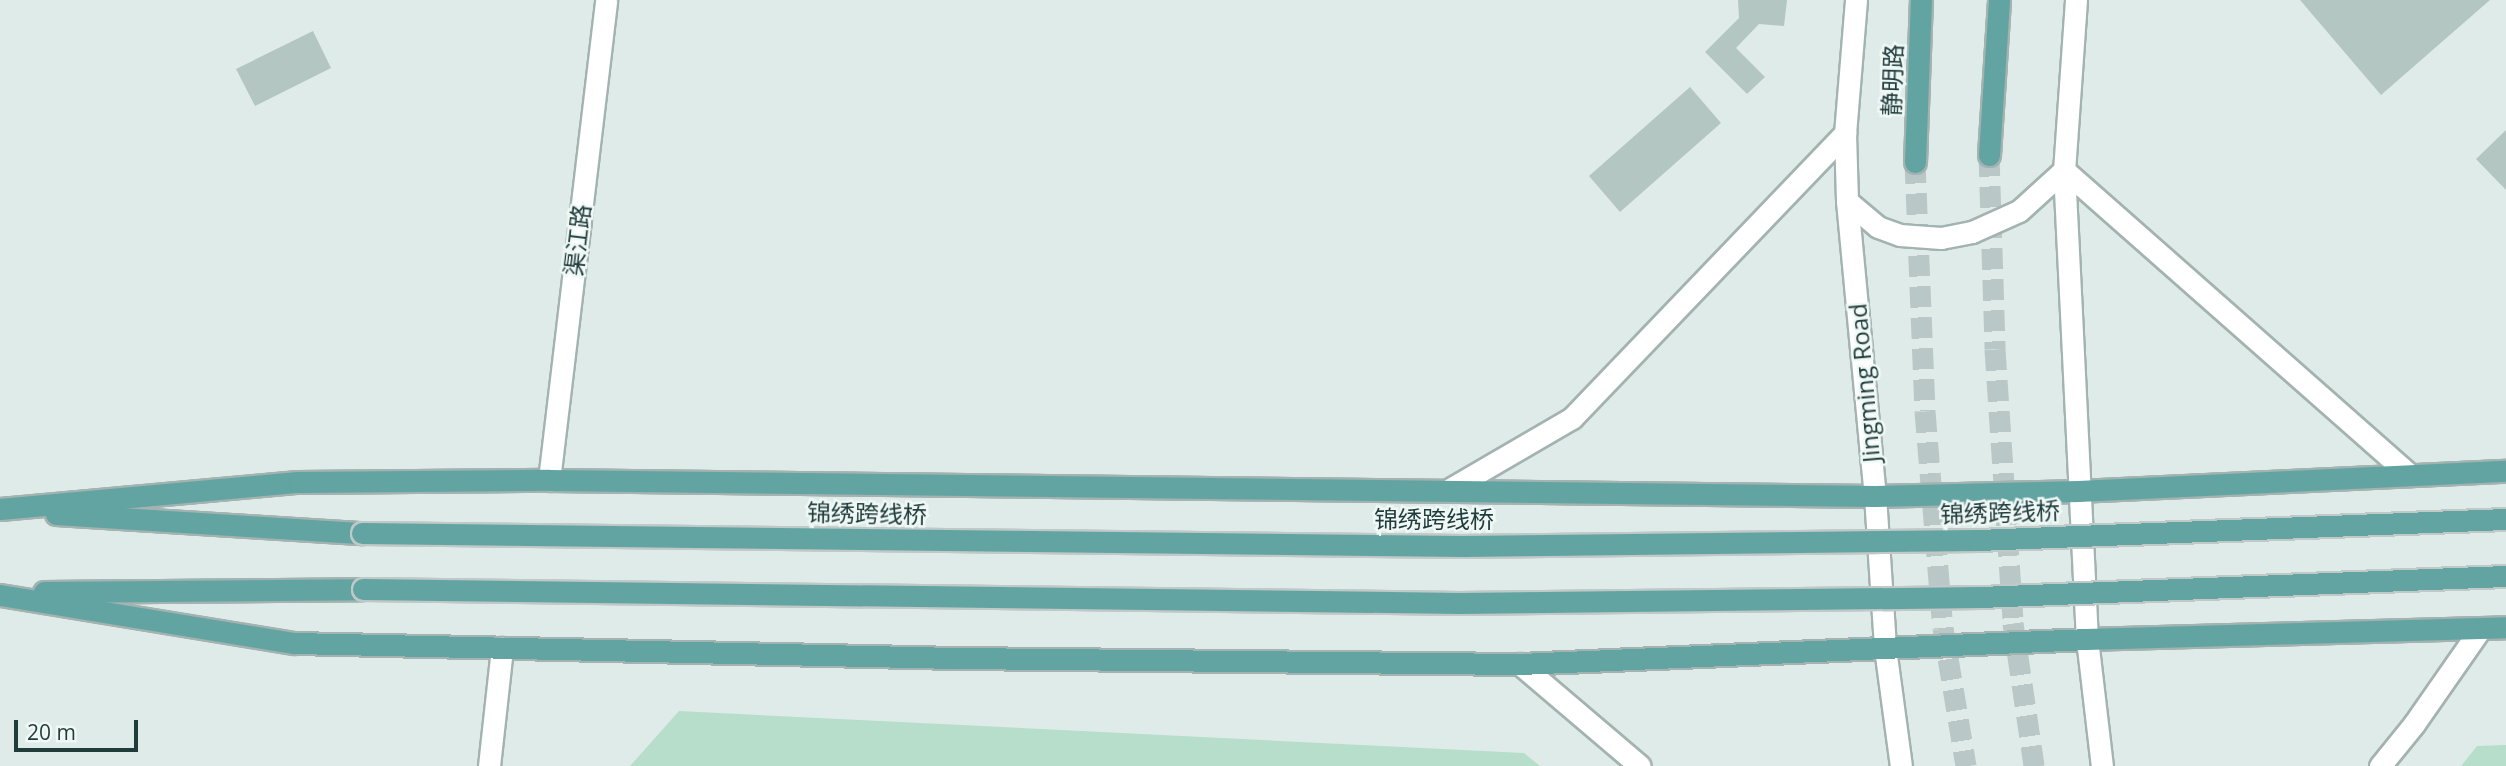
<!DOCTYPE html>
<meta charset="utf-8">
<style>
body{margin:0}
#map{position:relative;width:2506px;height:766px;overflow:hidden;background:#dfebe9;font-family:"Open Sans","Noto Sans SC",sans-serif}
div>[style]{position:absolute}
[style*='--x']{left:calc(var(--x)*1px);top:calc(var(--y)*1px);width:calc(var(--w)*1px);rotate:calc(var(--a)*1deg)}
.green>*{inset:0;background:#b6deca}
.building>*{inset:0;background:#b4c6c2}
.major-tunnel>*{height:21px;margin-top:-10.5px;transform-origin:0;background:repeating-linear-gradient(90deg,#b9c8c6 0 21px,transparent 0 31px)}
.roads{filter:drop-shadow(2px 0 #a2b3b1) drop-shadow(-2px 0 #a2b3b1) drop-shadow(0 2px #a2b3b1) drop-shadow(0 -2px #a2b3b1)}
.minor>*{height:21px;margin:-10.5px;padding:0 10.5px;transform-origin:10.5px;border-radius:10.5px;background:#fff}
.major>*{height:21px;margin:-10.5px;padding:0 10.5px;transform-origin:10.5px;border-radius:10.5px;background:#61a4a2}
.bridges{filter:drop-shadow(2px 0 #c0c8c8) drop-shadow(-2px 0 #c0c8c8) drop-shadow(0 2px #c0c8c8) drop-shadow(0 -2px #c0c8c8)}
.major-bridge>*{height:21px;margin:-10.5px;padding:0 10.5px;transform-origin:10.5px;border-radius:10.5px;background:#61a4a2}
span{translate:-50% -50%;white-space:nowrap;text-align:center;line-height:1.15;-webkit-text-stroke:5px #f0f8f6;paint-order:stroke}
.street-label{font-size:24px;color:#1f3c3b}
.scale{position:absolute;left:14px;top:720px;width:124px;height:32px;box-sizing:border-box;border:4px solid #1f3c3b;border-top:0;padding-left:9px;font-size:21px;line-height:24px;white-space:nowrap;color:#1f3c3b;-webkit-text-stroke:5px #f0f8f6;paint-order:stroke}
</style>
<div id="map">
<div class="green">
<div style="clip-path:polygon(679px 711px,1524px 753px,1540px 766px,630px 766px)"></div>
<div style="clip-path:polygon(2506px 745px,2506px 766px,2461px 766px,2477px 746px)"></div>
</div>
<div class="building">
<div style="clip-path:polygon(1738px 0,1787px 0,1784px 26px,1759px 24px,1736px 48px,1765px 77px,1747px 94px,1705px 52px,1739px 18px)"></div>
<div style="clip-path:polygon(2300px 0,2490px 0,2381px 95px)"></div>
<div style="clip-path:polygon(313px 31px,331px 68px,255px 106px,236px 69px)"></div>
<div style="clip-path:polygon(1690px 87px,1721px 123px,1620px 212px,1589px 176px)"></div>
<div style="clip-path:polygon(2506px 130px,2506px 190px,2476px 159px)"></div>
</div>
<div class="major-tunnel">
<div style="--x:1989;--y:155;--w:194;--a:88.2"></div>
<div style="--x:1995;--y:349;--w:275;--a:86.2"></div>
<div style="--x:2013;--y:623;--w:145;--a:81.6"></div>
<div style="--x:1915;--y:162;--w:249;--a:87.7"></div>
<div style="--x:1925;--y:411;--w:218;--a:85.3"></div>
<div style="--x:1943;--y:628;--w:140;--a:80.5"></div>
</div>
<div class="roads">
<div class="minor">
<div style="--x:1856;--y:0;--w:133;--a:94.7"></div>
<div style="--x:1845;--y:133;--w:68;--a:88.3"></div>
<div style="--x:1847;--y:201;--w:296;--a:84.6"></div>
<div style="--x:1875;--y:496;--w:152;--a:86.2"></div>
<div style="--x:1885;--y:648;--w:119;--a:82.3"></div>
<div style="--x:2076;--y:0;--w:170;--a:94"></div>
<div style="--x:2064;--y:170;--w:470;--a:87.2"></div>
<div style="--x:2087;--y:639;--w:128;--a:83.3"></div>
<div style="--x:1847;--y:201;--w:40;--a:40"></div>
<div style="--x:1878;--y:227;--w:23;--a:20"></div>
<div style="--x:1900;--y:235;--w:41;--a:4.2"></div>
<div style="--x:1941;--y:238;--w:32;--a:-11"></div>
<div style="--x:1972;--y:232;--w:51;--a:-24.1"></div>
<div style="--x:2019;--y:211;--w:61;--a:-42.3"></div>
<div style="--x:2064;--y:170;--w:461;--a:41.4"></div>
<div style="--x:549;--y:480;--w:483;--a:-83.2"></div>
<div style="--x:1450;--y:489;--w:141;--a:-30.2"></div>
<div style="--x:1572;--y:418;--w:395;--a:-46.2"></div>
<div style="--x:1520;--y:664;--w:157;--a:40.4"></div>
<div style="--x:489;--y:766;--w:119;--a:-83.7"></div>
<div style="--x:2380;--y:766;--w:54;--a:-51"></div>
<div style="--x:2414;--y:724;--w:117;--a:-55.1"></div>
</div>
<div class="major">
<div style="--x:1989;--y:155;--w:155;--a:-86.3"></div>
<div style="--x:1915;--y:162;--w:162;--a:-87.9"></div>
<div style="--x:0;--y:509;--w:299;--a:-5.2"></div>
<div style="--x:298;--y:482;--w:251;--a:-0.5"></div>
<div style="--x:549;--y:480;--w:1326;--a:0.69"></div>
<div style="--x:1875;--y:496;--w:203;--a:-1.4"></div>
<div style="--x:2078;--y:491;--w:428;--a:-2.7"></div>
<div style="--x:56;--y:514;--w:307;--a:3.6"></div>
<div style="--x:44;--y:592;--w:319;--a:-0.5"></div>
<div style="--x:0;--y:595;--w:298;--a:9.3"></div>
<div style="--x:294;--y:643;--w:663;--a:1.3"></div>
<div style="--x:957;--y:658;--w:563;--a:0.61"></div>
<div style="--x:1520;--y:664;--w:568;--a:-2.52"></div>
<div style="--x:2087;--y:639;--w:419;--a:-1.6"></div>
</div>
</div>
<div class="bridges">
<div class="major-bridge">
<div style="--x:362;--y:533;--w:1100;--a:0.68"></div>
<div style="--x:1462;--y:546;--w:516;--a:-0.67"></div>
<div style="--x:1978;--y:540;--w:528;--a:-2.28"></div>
<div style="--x:363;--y:589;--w:1096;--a:0.73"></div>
<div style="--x:1459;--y:603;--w:521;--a:-0.66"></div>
<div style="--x:1980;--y:597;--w:526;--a:-2.29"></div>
</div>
</div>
<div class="street-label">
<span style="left:1892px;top:80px;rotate:-88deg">静明路</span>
<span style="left:577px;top:240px;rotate:-83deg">渠江路</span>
<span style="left:1864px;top:383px;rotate:-95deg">Jingming Road</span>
<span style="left:2000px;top:512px;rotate:-2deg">锦绣跨线桥</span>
<span style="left:867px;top:513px;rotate:1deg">锦绣跨线桥</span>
<span style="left:1434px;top:519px">锦绣跨线桥</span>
</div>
<div class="scale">20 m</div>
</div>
